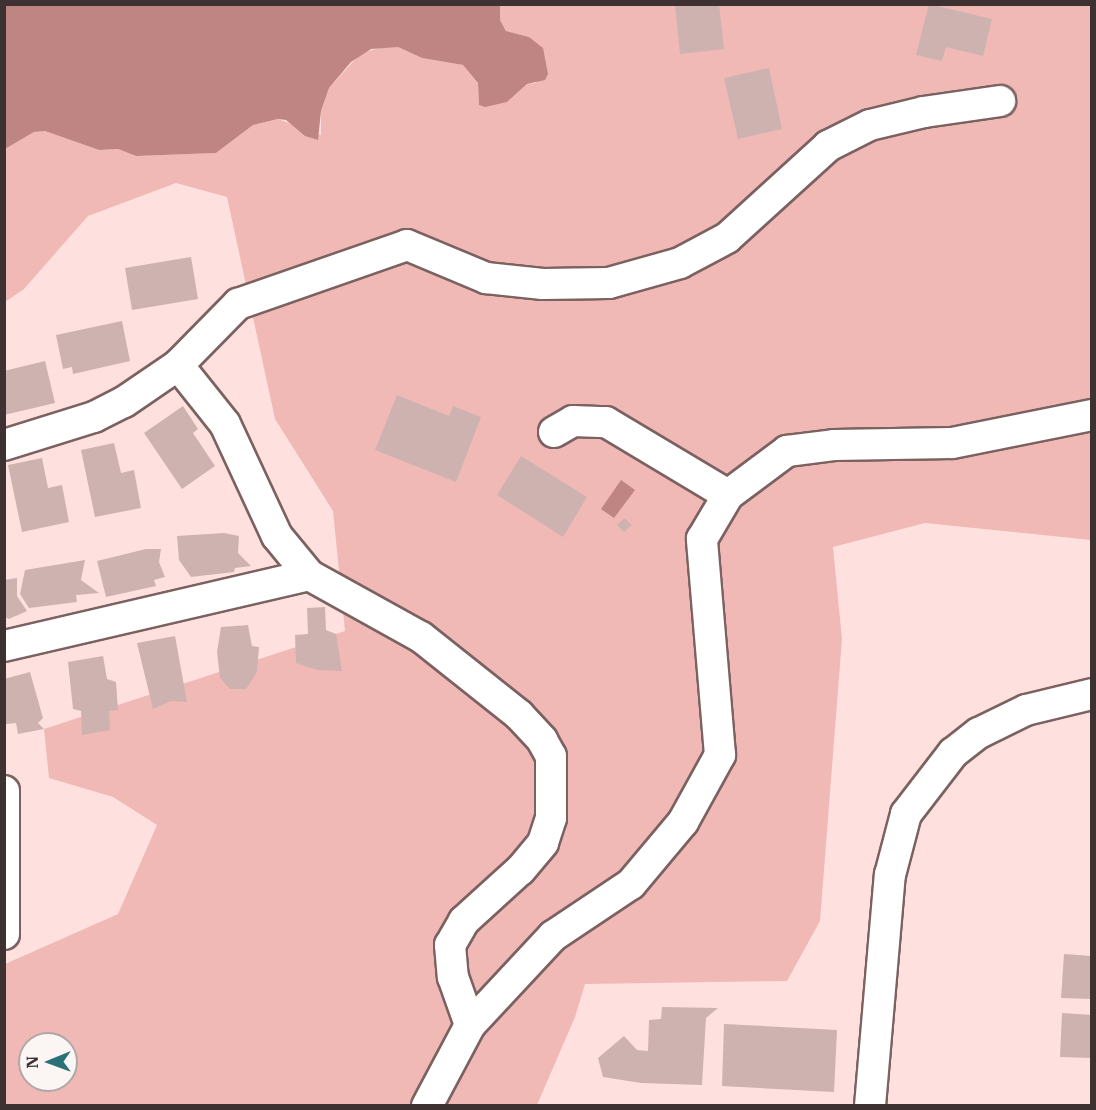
<!DOCTYPE html>
<style>
body{margin:0}
#map{position:relative;width:1096px;height:1110px;overflow:hidden;background:#fee1df;font-family:"IBM Plex Serif",serif}
div>[style]{position:absolute}
[style*='--x']{left:calc(var(--x)*1px);top:calc(var(--y)*1px);width:calc(var(--w)*1px);rotate:calc(var(--a)*1deg)}
.green>*{inset:0;background:#f0b9b6}
.water>*{inset:0;background:#bf8582}
.building>*{inset:0;background:#ceb2b0}
.roads{filter:drop-shadow(2px 0 #7b6261) drop-shadow(-2px 0 #7b6261) drop-shadow(0 2px #7b6261) drop-shadow(0 -2px #7b6261)}
.minor>*{height:30px;margin:-15px;padding:0 15px;transform-origin:15px;border-radius:15px;background:#fff}
span{translate:-50% -50%;white-space:nowrap;text-align:center;line-height:1.15;-webkit-text-stroke:5px #fbf5f4;paint-order:stroke}
.frame{position:absolute;inset:0;border:6px solid #3d3231;pointer-events:none}
.north{position:absolute;left:18px;top:1032px;width:60px;height:60px;box-sizing:border-box;background:#fbf5f4;border:2px solid #afa7a6;border-radius:50%;rotate:269deg;font-size:16px;font-weight:700;line-height:24px;text-align:center;color:#3d3231}
.north::after{content:'';display:block;margin:auto;width:21px;height:27px;background:#277177;clip-path:polygon(50% 0,100% 100%,50% 72%,0 100%)}
</style>
<div id="map">
<div class="green">
<div style="clip-path:polygon(evenodd,500px 5px,1091px 5px,1091px 540px,925px 523px,833px 547px,842px 639px,820px 921px,787px 981px,585px 984px,575px 1017px,537px 1105px,5px 1105px,5px 964px,118px 914px,157px 825px,113px 797px,49px 778px,44px 729px,345px 631px,333px 511px,275px 419px,227px 197px,176px 183px,88px 216px,24px 289px,5px 302px,5px 149px,34px 132px,45px 131px,99px 150px,118px 149px,136px 156px,216px 153px,253px 125px,278px 119px,321px 135px,321px 111px,329px 88px,361px 53px,383px 47px,398px 47px,422px 58px,463px 65px,478px 83px,479px 105px,507px 102px,527px 84px,536px 83px,529px 37px,506px 31px,500px 20px,500px 5px,30px 1044px,66px 1044px,66px 1080px,30px 1080px,30px 1044px)"></div>
</div>
<div class="water">
<div style="clip-path:polygon(5px 4px,500px 5px,500px 20px,506px 31px,529px 37px,543px 48px,548px 74px,545px 80px,527px 84px,507px 102px,485px 107px,479px 105px,478px 83px,463px 65px,422px 58px,398px 47px,371px 49px,351px 62px,329px 88px,321px 111px,318px 140px,305px 136px,286px 120px,278px 119px,253px 125px,216px 153px,136px 156px,118px 149px,99px 150px,45px 131px,34px 132px,5px 149px)"></div>
<div style="clip-path:polygon(621px 480px,635px 490px,614px 518px,601px 509px)"></div>
</div>
<div class="building">
<div style="clip-path:polygon(675px 4px,719px 4px,724px 49px,680px 54px)"></div>
<div style="clip-path:polygon(929px 4px,992px 19px,983px 56px,946px 47px,942px 61px,916px 55px)"></div>
<div style="clip-path:polygon(769px 68px,782px 129px,738px 139px,724px 78px)"></div>
<div style="clip-path:polygon(191px 257px,198px 299px,132px 310px,125px 268px)"></div>
<div style="clip-path:polygon(122px 321px,130px 361px,73px 374px,72px 367px,63px 369px,56px 335px)"></div>
<div style="clip-path:polygon(45px 361px,55px 403px,4px 415px,4px 371px)"></div>
<div style="clip-path:polygon(397px 395px,449px 416px,453px 406px,481px 417px,456px 482px,375px 450px)"></div>
<div style="clip-path:polygon(183px 406px,198px 429px,193px 433px,215px 466px,182px 489px,144px 433px)"></div>
<div style="clip-path:polygon(114px 443px,121px 473px,134px 470px,141px 508px,95px 517px,81px 450px)"></div>
<div style="clip-path:polygon(521px 456px,587px 497px,563px 537px,497px 495px)"></div>
<div style="clip-path:polygon(42px 458px,48px 488px,62px 485px,69px 522px,22px 532px,8px 465px)"></div>
<div style="clip-path:polygon(624px 518px,632px 525px,624px 532px,617px 525px)"></div>
<div style="clip-path:polygon(224px 533px,239px 536px,238px 553px,251px 566px,235px 568px,234px 572px,191px 577px,179px 560px,177px 536px)"></div>
<div style="clip-path:polygon(146px 549px,161px 549px,159px 562px,165px 577px,154px 580px,156px 586px,106px 597px,97px 561px)"></div>
<div style="clip-path:polygon(85px 560px,81px 580px,99px 593px,76px 595px,77px 602px,29px 608px,20px 594px,25px 570px)"></div>
<div style="clip-path:polygon(17px 578px,17px 596px,27px 611px,9px 619px,4px 617px,4px 580px)"></div>
<div style="clip-path:polygon(325px 607px,326px 630px,336px 634px,342px 671px,317px 670px,296px 663px,295px 635px,308px 634px,307px 608px)"></div>
<div style="clip-path:polygon(248px 625px,252px 646px,259px 647px,257px 672px,246px 689px,230px 689px,220px 678px,217px 652px,221px 627px)"></div>
<div style="clip-path:polygon(175px 636px,187px 702px,171px 701px,153px 709px,137px 643px)"></div>
<div style="clip-path:polygon(103px 656px,107px 679px,116px 682px,118px 710px,109px 711px,110px 730px,82px 735px,81px 711px,73px 709px,68px 662px)"></div>
<div style="clip-path:polygon(30px 672px,43px 718px,38px 723px,44px 729px,18px 734px,16px 723px,6px 724px,4px 679px)"></div>
<div style="clip-path:polygon(1064px 954px,1092px 956px,1092px 999px,1061px 998px)"></div>
<div style="clip-path:polygon(662px 1007px,718px 1008px,706px 1018px,702px 1085px,641px 1083px,603px 1077px,598px 1058px,624px 1036px,637px 1050px,648px 1051px,649px 1020px,661px 1019px)"></div>
<div style="clip-path:polygon(1062px 1013px,1092px 1015px,1092px 1058px,1060px 1057px)"></div>
<div style="clip-path:polygon(724px 1024px,837px 1030px,834px 1092px,722px 1086px)"></div>
</div>
<div class="roads">
<div class="minor">
<div style="--x:178;--y:365;--w:75;--a:51.5"></div>
<div style="--x:225;--y:424;--w:123;--a:65.1"></div>
<div style="--x:277;--y:536;--w:50;--a:50.6"></div>
<div style="--x:309;--y:575;--w:128;--a:29"></div>
<div style="--x:421;--y:637;--w:125;--a:38.5"></div>
<div style="--x:519;--y:715;--w:34;--a:47"></div>
<div style="--x:542;--y:740;--w:18;--a:61"></div>
<div style="--x:551;--y:756;--w:62;--a:90"></div>
<div style="--x:551;--y:818;--w:26;--a:108"></div>
<div style="--x:543;--y:843;--w:35;--a:130"></div>
<div style="--x:520;--y:870;--w:76;--a:137.7"></div>
<div style="--x:464;--y:921;--w:28;--a:120"></div>
<div style="--x:450;--y:945;--w:32;--a:85"></div>
<div style="--x:453;--y:977;--w:51;--a:70.5"></div>
<div style="--x:554;--y:432;--w:22;--a:-30"></div>
<div style="--x:573;--y:421;--w:33;--a:2"></div>
<div style="--x:606;--y:422;--w:142;--a:30.9"></div>
<div style="--x:4;--y:445;--w:94;--a:-17.3"></div>
<div style="--x:94;--y:417;--w:34;--a:-27"></div>
<div style="--x:124;--y:402;--w:65;--a:-34.4"></div>
<div style="--x:178;--y:365;--w:86;--a:-45.5"></div>
<div style="--x:238;--y:304;--w:179;--a:-19.2"></div>
<div style="--x:407;--y:245;--w:86;--a:22.7"></div>
<div style="--x:486;--y:278;--w:57;--a:6"></div>
<div style="--x:543;--y:284;--w:66;--a:-0.9"></div>
<div style="--x:609;--y:283;--w:74;--a:-15.7"></div>
<div style="--x:680;--y:263;--w:53;--a:-28"></div>
<div style="--x:727;--y:238;--w:137;--a:-42.3"></div>
<div style="--x:828;--y:146;--w:47;--a:-26.6"></div>
<div style="--x:870;--y:125;--w:56;--a:-13.5"></div>
<div style="--x:924;--y:112;--w:77;--a:-8.2"></div>
<div style="--x:4;--y:646;--w:313;--a:-13.1"></div>
<div style="--x:4;--y:791;--w:143;--a:90"></div>
<div style="--x:427;--y:1106;--w:92;--a:-62"></div>
<div style="--x:470;--y:1025;--w:122;--a:-47"></div>
<div style="--x:553;--y:936;--w:94;--a:-33.7"></div>
<div style="--x:631;--y:884;--w:81;--a:-50"></div>
<div style="--x:683;--y:822;--w:77;--a:-61.1"></div>
<div style="--x:720;--y:755;--w:217;--a:-94.8"></div>
<div style="--x:702;--y:539;--w:51;--a:-59.4"></div>
<div style="--x:728;--y:495;--w:74;--a:-36.7"></div>
<div style="--x:787;--y:451;--w:47;--a:-7.3"></div>
<div style="--x:834;--y:445;--w:118;--a:-1"></div>
<div style="--x:952;--y:443;--w:143;--a:-11.3"></div>
<div style="--x:870;--y:1106;--w:232;--a:-85.1"></div>
<div style="--x:890;--y:875;--w:63;--a:-75.3"></div>
<div style="--x:906;--y:814;--w:77;--a:-52.4"></div>
<div style="--x:953;--y:753;--w:33;--a:-38"></div>
<div style="--x:979;--y:733;--w:52;--a:-26.1"></div>
<div style="--x:1026;--y:710;--w:68;--a:-13.6"></div>
</div>
</div>
<div class="frame"></div>
<div class="north">N</div>
</div>
